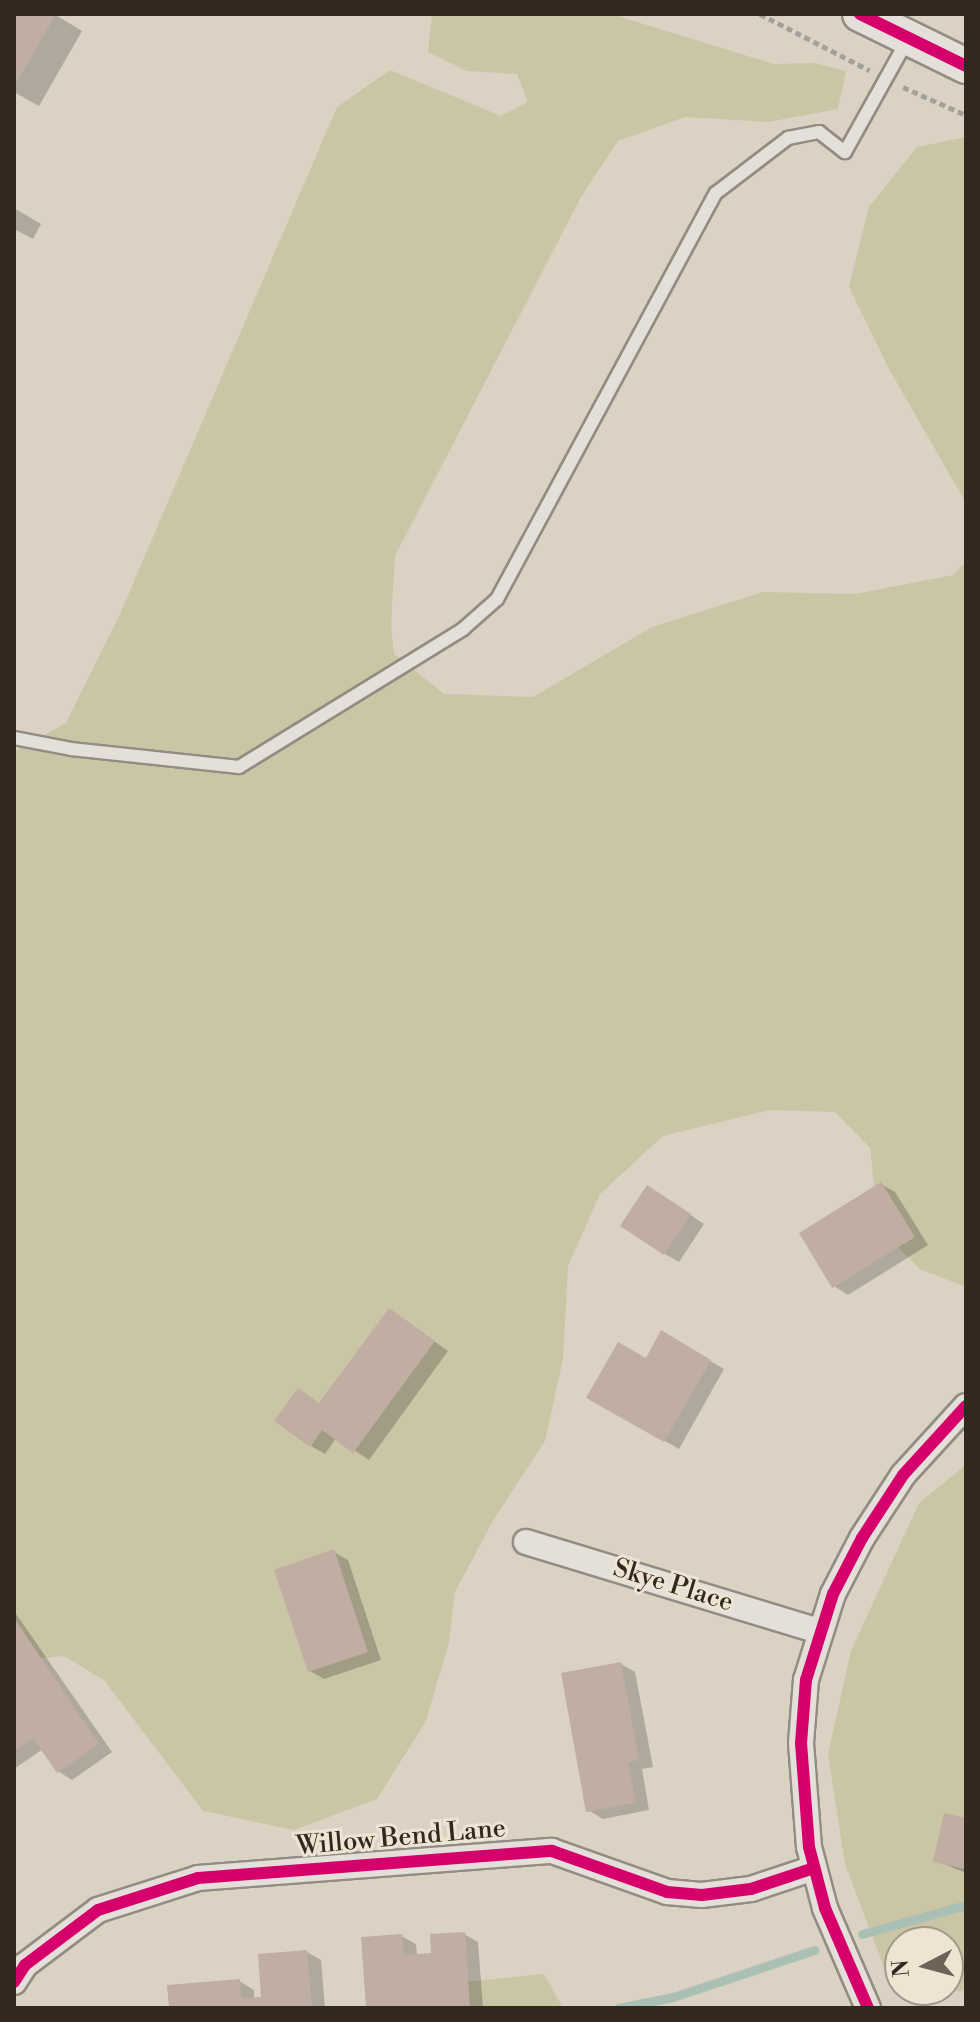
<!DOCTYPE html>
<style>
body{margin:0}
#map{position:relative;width:980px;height:2022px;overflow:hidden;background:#dbd2c4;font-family:"Libre Bodoni",serif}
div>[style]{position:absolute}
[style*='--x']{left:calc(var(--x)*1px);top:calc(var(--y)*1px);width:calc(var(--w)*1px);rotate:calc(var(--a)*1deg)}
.green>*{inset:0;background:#cac5a5}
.shadow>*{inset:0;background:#0003}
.stream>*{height:9px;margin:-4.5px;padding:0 4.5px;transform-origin:4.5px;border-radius:4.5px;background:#aac0b4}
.building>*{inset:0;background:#c0aea2}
.path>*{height:5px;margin-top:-2.5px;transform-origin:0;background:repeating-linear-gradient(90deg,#a4a09a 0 6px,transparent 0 10px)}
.roads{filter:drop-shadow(2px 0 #928c82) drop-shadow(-2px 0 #928c82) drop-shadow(0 2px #928c82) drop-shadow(0 -2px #928c82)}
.lane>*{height:12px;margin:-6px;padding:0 6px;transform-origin:6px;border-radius:6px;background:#e4dfd8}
.street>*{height:24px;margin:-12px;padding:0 12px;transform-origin:12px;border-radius:12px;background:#e4dfd8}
.secondary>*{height:34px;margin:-17px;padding:0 17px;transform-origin:17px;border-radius:17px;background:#e4dfd8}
.cycleway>*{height:12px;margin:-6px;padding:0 6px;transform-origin:6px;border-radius:6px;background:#d6006c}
span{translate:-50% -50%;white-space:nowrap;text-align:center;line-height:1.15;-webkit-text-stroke:6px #ede4d3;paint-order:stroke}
.street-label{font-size:26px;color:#32281d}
.frame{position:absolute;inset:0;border:16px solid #32281d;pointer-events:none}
.north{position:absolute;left:884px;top:1926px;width:80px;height:80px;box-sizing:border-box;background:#ede4d3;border:2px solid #a2998a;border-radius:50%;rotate:264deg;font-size:22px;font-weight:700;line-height:32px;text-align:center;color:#32281d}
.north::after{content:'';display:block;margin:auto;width:28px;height:36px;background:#6d6457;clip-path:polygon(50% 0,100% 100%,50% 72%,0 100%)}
</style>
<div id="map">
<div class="green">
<div style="clip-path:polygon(432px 14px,611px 14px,774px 64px,813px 63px,846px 71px,838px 109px,768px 122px,685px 117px,618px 141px,581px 197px,395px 556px,391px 625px,394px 654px,444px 694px,533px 697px,652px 627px,763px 592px,855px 594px,953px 575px,966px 561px,966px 1287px,920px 1269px,879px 1228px,870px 1148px,835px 1112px,769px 1110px,663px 1136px,600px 1194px,568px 1266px,563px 1359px,545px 1441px,494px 1519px,455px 1592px,449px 1642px,426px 1721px,377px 1799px,294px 1830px,203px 1811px,104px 1680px,64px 1656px,14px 1661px,14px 752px,66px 723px,120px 614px,337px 107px,390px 70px,501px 116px,528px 102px,517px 74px,467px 71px,428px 52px)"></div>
<div style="clip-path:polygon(966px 137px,966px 503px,889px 369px,849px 287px,869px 207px,917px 147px)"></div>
<div style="clip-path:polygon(966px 1465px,966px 1986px,962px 1991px,922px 1992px,948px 1990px,948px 1942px,900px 1942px,900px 1979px,885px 1970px,845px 1864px,828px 1754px,851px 1651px,919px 1503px)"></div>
<div style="clip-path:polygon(544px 1974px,563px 2008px,417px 2008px,453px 1983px)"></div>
</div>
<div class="shadow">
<div style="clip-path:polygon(14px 14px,54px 14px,82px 31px,39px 106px,14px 92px)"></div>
<div style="clip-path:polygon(14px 208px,41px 224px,33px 239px,14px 229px)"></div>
<div style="clip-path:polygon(881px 1184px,895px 1192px,928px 1245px,848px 1295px,834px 1286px)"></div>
<div style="clip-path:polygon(662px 1196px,704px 1224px,679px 1262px,665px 1254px)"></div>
<div style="clip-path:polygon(390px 1310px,448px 1351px,369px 1460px,336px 1438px,325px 1454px,311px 1446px)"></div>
<div style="clip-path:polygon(662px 1333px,724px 1369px,679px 1449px,589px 1397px,646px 1360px)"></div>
<div style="clip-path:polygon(334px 1552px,348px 1560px,381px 1660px,324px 1679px,310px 1671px)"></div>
<div style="clip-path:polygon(14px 1611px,112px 1752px,72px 1780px,58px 1771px,43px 1749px,14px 1769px)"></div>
<div style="clip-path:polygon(621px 1664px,635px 1672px,653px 1767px,642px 1769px,649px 1810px,603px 1819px,588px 1810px)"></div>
<div style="clip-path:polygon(966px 1820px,966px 1873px,936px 1861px)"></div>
<div style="clip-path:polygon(464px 1934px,478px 1942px,483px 2008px,368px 2008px,401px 1936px,416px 1944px,417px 1956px,433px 1954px)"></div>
<div style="clip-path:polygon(307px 1952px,321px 1960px,325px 2008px,171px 2008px,239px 1981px,254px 1990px,254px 1999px,263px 1998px)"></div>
</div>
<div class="stream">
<div style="--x:862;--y:1934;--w:108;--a:-15.6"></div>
<div style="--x:618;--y:2008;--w:56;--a:-11.3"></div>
<div style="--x:673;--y:1997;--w:149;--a:-18.4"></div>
</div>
<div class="building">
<div style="clip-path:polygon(14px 14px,56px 14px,14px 87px)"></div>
<div style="clip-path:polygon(881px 1182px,915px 1237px,832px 1288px,799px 1233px)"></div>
<div style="clip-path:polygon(647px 1185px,691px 1214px,664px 1255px,620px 1226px)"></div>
<div style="clip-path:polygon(389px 1308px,435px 1341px,353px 1453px,322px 1430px,310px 1447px,274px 1421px,298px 1388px,319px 1403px)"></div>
<div style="clip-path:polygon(661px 1330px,711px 1360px,664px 1442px,586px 1398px,618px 1342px,646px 1358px)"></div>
<div style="clip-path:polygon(334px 1549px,368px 1652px,308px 1672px,274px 1570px)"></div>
<div style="clip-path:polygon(14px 1618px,99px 1744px,57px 1773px,33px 1738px,14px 1751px)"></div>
<div style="clip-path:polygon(621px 1662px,639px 1760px,628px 1762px,636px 1803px,586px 1812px,561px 1673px)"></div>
<div style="clip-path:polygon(944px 1813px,966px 1818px,966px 1869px,933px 1862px)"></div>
<div style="clip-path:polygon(465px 1932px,470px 2008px,366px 2008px,361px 1937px,402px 1934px,404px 1955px,431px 1953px,430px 1934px)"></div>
<div style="clip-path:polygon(307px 1950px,312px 2008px,169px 2008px,167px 1985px,240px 1979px,241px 1998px,261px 1997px,258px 1954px)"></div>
</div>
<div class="path">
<div style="--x:760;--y:14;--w:123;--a:27.2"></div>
<div style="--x:903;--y:87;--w:69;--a:24"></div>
</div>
<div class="roads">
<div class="lane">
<div style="--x:14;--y:738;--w:58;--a:10.9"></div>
<div style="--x:71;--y:749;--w:169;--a:6.1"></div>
<div style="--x:239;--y:767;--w:263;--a:-31.6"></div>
<div style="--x:463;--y:629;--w:45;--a:-41.4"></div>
<div style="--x:497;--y:599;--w:461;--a:-61.7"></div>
<div style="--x:716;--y:193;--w:91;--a:-37.4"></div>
<div style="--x:788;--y:138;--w:32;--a:-11"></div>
<div style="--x:819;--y:132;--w:33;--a:38"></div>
<div style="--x:845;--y:152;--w:129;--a:-60.9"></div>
</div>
<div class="street">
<div style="--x:526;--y:1542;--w:306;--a:16.9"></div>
<div style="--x:14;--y:1982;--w:20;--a:-57"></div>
<div style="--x:25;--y:1965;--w:91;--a:-37"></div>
<div style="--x:98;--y:1910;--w:105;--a:-17.7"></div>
<div style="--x:198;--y:1878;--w:355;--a:-4.4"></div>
<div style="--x:552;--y:1851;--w:122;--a:19.6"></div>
<div style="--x:667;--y:1892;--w:35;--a:5"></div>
<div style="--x:702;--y:1895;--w:49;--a:-7"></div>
<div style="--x:751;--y:1889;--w:66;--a:-18.4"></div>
<div style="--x:868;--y:2008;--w:109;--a:-113.3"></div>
<div style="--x:825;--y:1908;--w:63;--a:-104.7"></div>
<div style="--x:809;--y:1847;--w:104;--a:-94.4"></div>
<div style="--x:801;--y:1743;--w:63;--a:-85.5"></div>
<div style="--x:806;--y:1680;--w:90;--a:-72.6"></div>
<div style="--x:833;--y:1594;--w:63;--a:-62.6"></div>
<div style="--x:862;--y:1538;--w:75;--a:-56.9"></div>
<div style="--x:903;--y:1475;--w:93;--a:-47.6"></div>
</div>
<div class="secondary">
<div style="--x:860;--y:14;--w:118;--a:26.1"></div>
</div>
</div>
<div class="cycleway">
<div style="--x:860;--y:14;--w:118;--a:26.1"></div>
<div style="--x:14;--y:1982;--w:20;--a:-57"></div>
<div style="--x:25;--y:1965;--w:91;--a:-37"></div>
<div style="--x:98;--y:1910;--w:105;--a:-17.7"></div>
<div style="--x:198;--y:1878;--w:355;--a:-4.4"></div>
<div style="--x:552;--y:1851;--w:122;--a:19.6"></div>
<div style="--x:667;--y:1892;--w:35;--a:5"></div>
<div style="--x:702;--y:1895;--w:49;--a:-7"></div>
<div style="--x:751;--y:1889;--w:66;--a:-18.4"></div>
<div style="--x:868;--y:2008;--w:109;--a:-113.3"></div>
<div style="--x:825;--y:1908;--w:63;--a:-104.7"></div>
<div style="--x:809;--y:1847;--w:104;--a:-94.4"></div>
<div style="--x:801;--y:1743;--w:63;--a:-85.5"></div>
<div style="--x:806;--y:1680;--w:90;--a:-72.6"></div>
<div style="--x:833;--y:1594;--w:63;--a:-62.6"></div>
<div style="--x:862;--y:1538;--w:75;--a:-56.9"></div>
<div style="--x:903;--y:1475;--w:93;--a:-47.6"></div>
</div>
<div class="street-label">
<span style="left:673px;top:1586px;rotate:17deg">Skye Place</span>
<span style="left:401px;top:1838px;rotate:-5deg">Willow Bend Lane</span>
</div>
<div class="frame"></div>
<div class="north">N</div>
</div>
